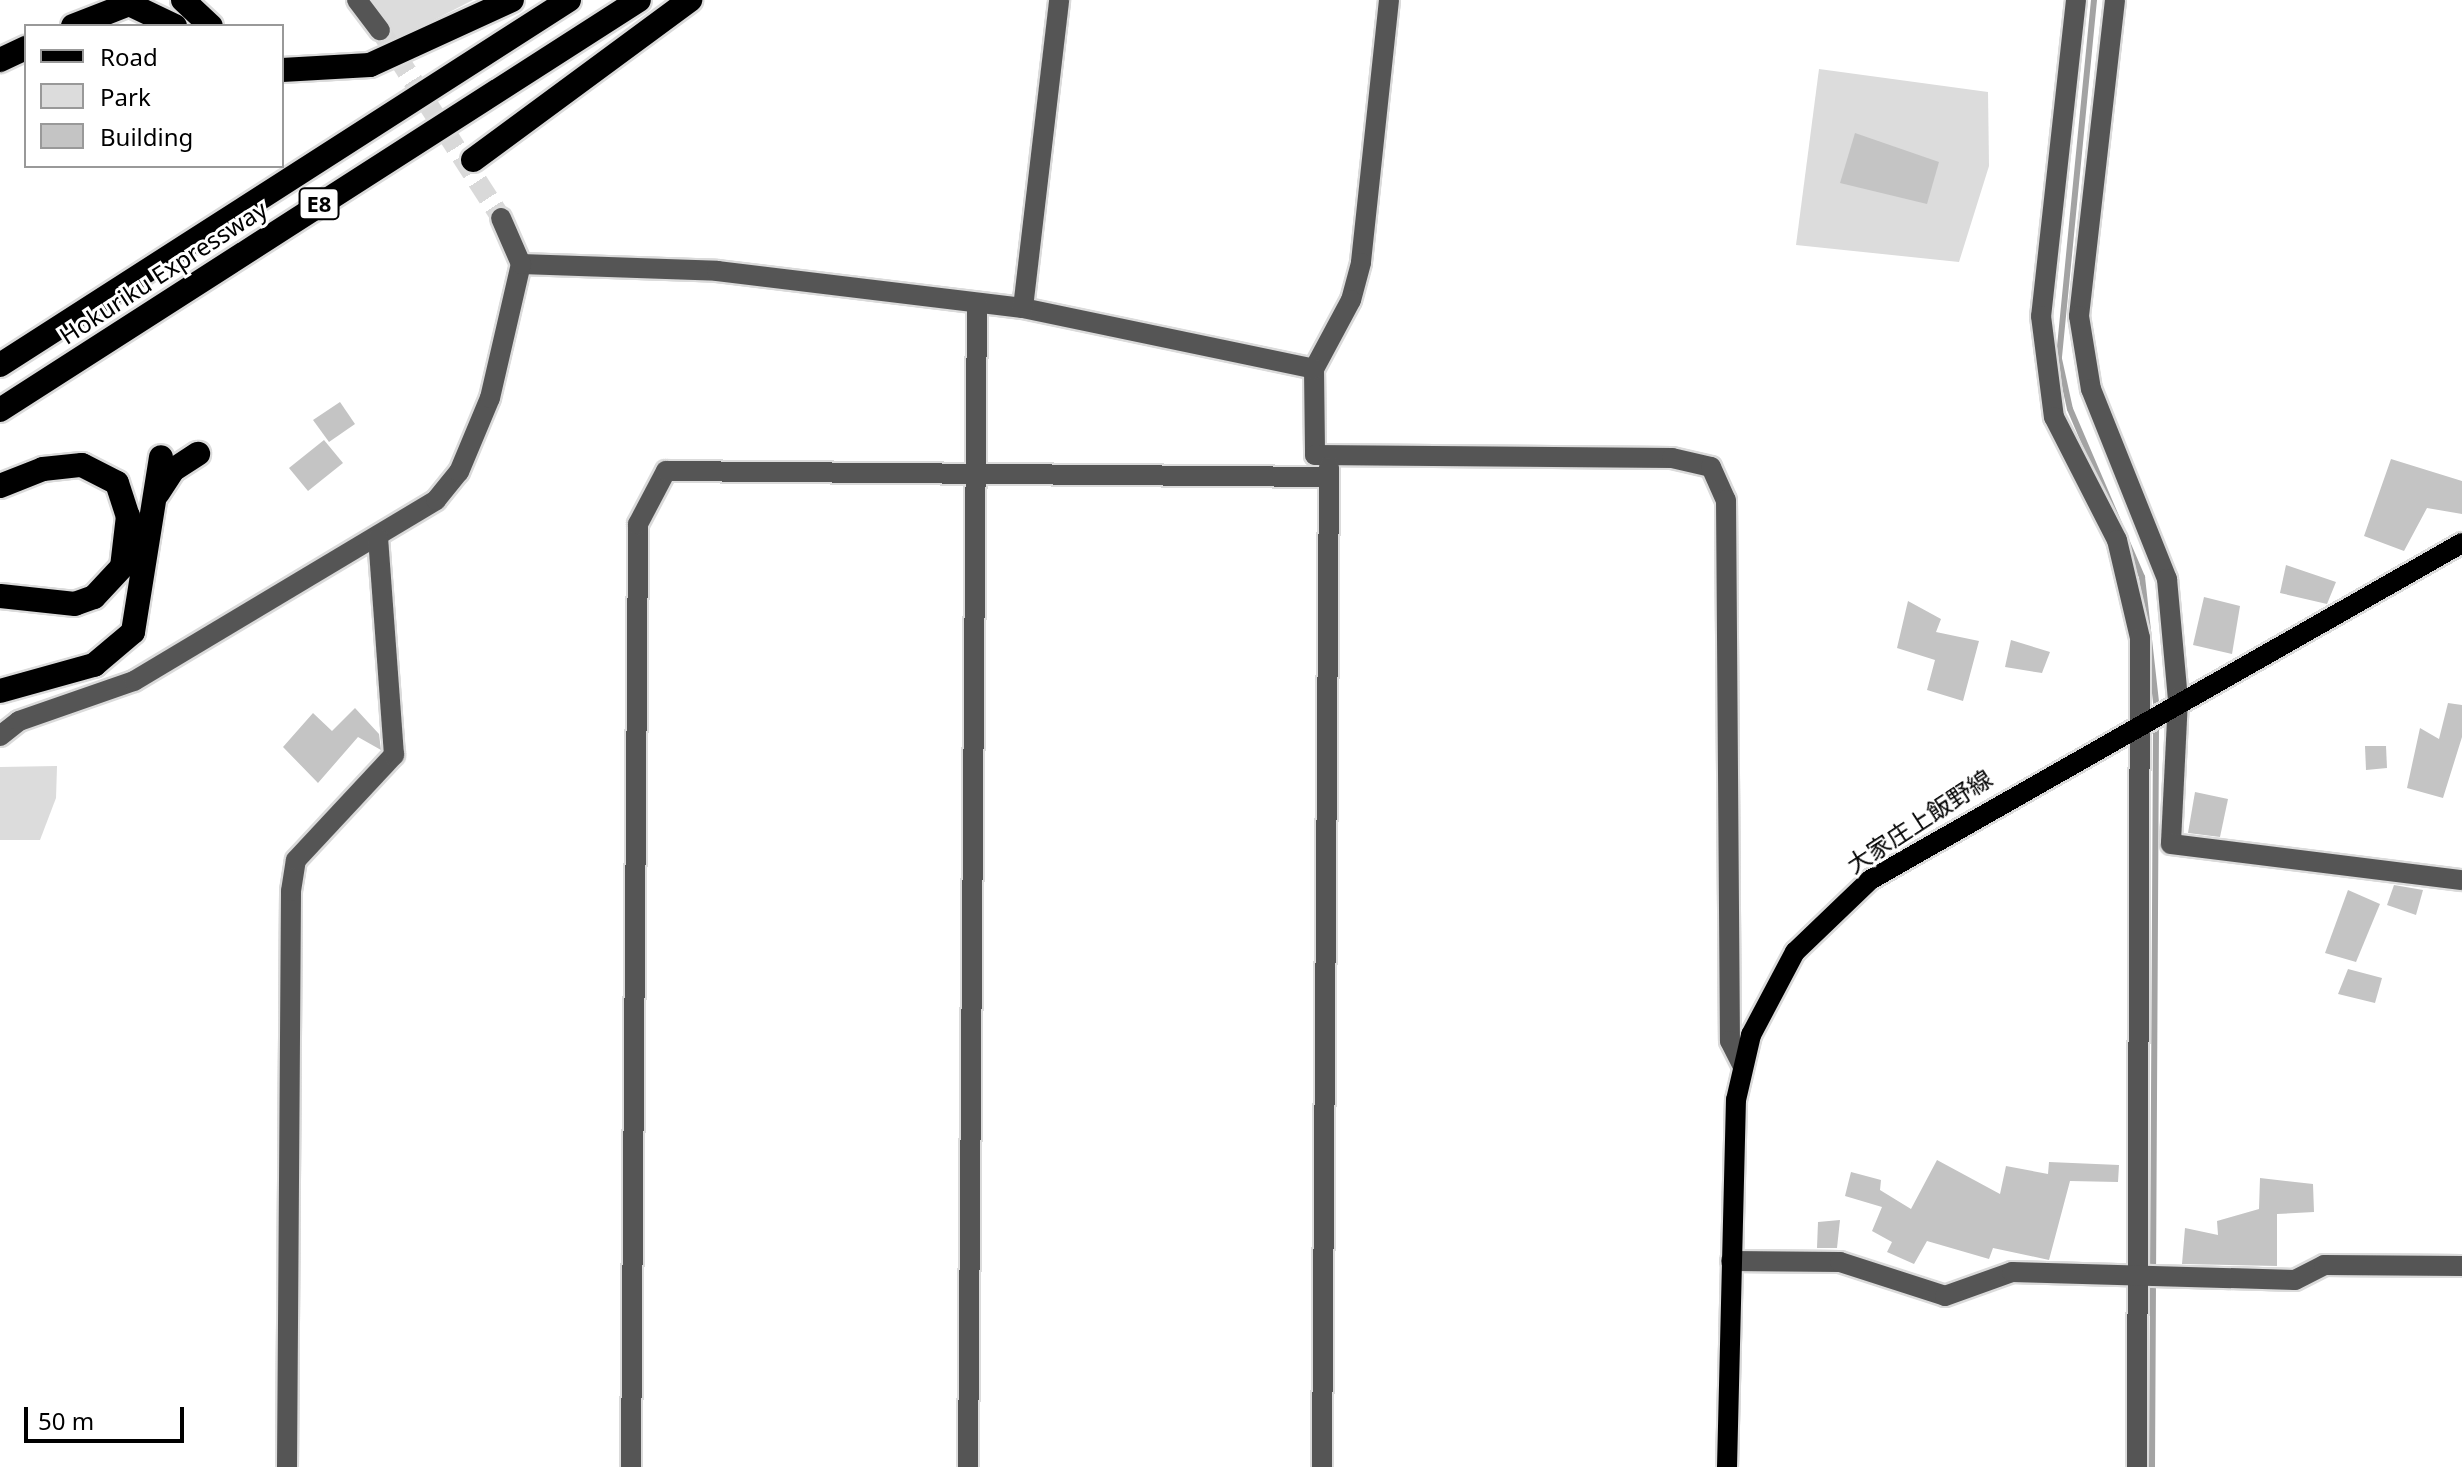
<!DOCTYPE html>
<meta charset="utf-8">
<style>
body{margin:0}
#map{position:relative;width:2462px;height:1467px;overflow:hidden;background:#fff;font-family:"Noto Sans","Noto Sans JP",sans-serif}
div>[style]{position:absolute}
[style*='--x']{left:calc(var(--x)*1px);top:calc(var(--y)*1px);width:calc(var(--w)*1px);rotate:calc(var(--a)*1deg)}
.green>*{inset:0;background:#dcdcdc}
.stream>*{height:6px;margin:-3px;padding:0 3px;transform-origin:3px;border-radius:3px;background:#a3a3a3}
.building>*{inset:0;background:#c4c4c4}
.minor-tunnel>*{height:20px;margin-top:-10px;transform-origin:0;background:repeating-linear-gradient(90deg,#d9d9d9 0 20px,transparent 0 30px)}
.roads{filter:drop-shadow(2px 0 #dbdbdb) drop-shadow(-2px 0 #dbdbdb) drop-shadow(0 2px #dbdbdb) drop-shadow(0 -2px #dbdbdb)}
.minor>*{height:20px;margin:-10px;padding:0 10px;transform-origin:10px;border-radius:10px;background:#555}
.major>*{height:20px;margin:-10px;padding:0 10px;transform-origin:10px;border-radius:10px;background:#000}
.highway>*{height:24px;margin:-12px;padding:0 12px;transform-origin:12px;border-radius:12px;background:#000}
span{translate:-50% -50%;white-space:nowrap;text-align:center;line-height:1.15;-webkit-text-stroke:6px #fff;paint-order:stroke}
.shield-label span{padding:2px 6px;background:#fff;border:2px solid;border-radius:6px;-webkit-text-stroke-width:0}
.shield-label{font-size:22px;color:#000;font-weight:700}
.street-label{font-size:24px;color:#000}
.legend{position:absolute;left:24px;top:24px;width:260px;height:144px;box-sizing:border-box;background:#fff;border:2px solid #999;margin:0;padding:10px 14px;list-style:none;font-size:24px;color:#000}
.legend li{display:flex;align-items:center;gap:16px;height:40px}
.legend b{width:40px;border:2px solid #999}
.scale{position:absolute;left:24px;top:1407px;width:160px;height:36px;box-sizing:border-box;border:4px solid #000;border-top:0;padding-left:10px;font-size:24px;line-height:28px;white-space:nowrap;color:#000;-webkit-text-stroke:6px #fff;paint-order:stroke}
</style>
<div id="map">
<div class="green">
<div style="clip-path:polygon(368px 0,473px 0,395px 40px)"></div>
<div style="clip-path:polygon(1819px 69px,1988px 92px,1989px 166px,1959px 262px,1796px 245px)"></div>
<div style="clip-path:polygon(57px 766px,56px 798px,40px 840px,0 840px,0 767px)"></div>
</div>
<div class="stream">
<div style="--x:2094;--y:0;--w:361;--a:95.6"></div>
<div style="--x:2059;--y:359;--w:51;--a:77.6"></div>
<div style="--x:2070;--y:409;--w:183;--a:66.8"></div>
<div style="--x:2142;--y:577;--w:135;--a:83.6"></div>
<div style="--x:2152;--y:1467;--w:744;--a:-89.69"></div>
</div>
<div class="building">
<div style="clip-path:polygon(1855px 133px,1939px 162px,1927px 204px,1840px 183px)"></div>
<div style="clip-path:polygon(340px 402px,355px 424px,329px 442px,313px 420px)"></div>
<div style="clip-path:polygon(324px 440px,343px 463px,308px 491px,289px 468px)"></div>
<div style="clip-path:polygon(2391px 459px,2462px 481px,2462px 514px,2427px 508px,2404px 551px,2364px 536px)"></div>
<div style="clip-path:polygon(2286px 565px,2336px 582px,2327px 604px,2280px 593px)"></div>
<div style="clip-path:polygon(2204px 597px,2240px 606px,2232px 654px,2193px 645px)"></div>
<div style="clip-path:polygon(1908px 601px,1941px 619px,1936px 632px,1979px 641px,1963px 701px,1927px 690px,1935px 660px,1897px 648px)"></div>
<div style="clip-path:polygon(2011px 640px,2050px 652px,2042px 673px,2005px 667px)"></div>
<div style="clip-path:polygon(2448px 703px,2462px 705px,2462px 737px,2443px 798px,2407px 788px,2420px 728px,2439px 739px)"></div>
<div style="clip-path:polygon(355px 708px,379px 734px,381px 750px,358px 737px,318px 783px,283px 747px,313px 713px,332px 731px)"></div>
<div style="clip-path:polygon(2365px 746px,2386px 746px,2387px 768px,2366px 770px)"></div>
<div style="clip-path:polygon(2195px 792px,2228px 799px,2220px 837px,2188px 833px)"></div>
<div style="clip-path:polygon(2394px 885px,2423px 890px,2416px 915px,2387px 905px)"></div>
<div style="clip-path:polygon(2348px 890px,2380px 904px,2356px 962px,2325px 953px)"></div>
<div style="clip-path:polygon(2348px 969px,2382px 978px,2375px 1003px,2338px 994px)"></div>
<div style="clip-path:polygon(1937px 1160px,2000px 1194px,2006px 1166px,2048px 1174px,2049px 1162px,2119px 1165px,2118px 1182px,2070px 1181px,2049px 1260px,1993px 1248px,1989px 1259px,1927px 1241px,1914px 1264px,1887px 1252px,1892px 1242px,1872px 1231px,1882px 1207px,1845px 1196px,1851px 1172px,1881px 1180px,1880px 1190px,1911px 1209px)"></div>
<div style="clip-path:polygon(2260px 1178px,2313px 1184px,2314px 1212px,2277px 1214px,2277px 1266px,2182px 1264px,2185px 1228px,2218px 1235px,2217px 1221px,2259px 1209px)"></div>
<div style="clip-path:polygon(1840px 1220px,1837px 1248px,1817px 1248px,1818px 1222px)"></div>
</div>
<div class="minor-tunnel">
<div style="--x:380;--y:30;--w:224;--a:57.2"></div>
</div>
<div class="roads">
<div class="minor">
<div style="--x:357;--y:0;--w:38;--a:53"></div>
<div style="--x:1389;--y:0;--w:264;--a:96.1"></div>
<div style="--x:1361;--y:263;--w:38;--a:105"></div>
<div style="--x:1351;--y:300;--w:78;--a:118.2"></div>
<div style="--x:1314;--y:369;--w:86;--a:89.3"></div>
<div style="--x:1315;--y:455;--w:357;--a:0.5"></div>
<div style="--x:1672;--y:458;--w:40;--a:13"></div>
<div style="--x:1711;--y:467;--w:36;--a:66"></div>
<div style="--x:1726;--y:500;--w:541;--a:89.58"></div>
<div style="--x:1730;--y:1041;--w:29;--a:63"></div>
<div style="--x:2076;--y:0;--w:318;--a:96.3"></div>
<div style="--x:2041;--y:316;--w:102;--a:82.7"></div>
<div style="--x:2054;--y:417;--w:138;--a:62.9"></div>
<div style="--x:2117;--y:540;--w:101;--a:76.8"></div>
<div style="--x:2140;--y:638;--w:829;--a:90.21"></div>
<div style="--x:2115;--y:0;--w:318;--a:96.5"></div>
<div style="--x:2079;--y:316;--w:74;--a:80.7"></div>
<div style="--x:2091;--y:389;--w:205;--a:68.2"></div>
<div style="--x:2167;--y:579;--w:121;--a:84.8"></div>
<div style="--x:2178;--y:699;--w:145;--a:92.8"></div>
<div style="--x:2171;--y:844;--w:293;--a:7.1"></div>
<div style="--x:521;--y:264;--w:196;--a:2"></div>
<div style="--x:717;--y:271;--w:308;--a:6.9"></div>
<div style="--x:1023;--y:308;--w:297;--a:11.8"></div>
<div style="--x:1023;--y:308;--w:310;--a:-83.3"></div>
<div style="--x:0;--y:736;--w:24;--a:-38"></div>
<div style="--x:19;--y:721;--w:122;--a:-19.2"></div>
<div style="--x:134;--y:681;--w:352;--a:-30.9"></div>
<div style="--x:436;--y:500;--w:36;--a:-51"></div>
<div style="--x:459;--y:472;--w:80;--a:-67.3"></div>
<div style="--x:490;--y:398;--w:138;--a:-77"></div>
<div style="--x:521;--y:264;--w:50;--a:-113.5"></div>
<div style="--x:1731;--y:1261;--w:109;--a:0.5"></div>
<div style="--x:1840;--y:1262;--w:110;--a:17.9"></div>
<div style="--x:1945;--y:1296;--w:71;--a:-19.7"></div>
<div style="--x:2012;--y:1272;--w:283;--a:1.6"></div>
<div style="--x:2295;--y:1280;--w:33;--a:-27"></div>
<div style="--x:2324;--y:1265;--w:138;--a:0.4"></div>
<div style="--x:287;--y:1467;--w:576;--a:-89.6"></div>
<div style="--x:291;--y:891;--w:31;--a:-81"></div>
<div style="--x:296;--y:860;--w:144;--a:-47"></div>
<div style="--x:394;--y:755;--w:218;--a:-94.2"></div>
<div style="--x:631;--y:1467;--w:943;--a:-89.57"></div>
<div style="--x:638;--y:524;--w:60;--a:-62.2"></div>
<div style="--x:666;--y:471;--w:663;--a:0.52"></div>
<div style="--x:968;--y:1467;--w:1164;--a:-89.56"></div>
<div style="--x:1322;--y:1467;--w:1000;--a:-89.6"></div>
</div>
<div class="major">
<div style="--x:1727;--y:1467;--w:367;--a:-88.6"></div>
<div style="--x:1736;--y:1100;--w:67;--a:-77"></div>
<div style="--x:1751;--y:1035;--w:94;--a:-62.1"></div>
<div style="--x:1795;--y:952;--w:104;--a:-43.8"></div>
<div style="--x:1870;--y:880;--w:681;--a:-29.65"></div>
</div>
<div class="highway">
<div style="--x:183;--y:0;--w:38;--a:43"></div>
<div style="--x:73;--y:26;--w:60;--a:-21.4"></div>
<div style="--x:129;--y:4;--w:51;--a:25.6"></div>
<div style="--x:0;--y:60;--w:29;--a:-25"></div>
<div style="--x:282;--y:70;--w:88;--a:-3.3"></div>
<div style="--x:370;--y:65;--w:156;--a:-24.6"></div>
<div style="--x:473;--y:160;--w:270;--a:-36.4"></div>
<div style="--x:0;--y:365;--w:676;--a:-32.68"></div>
<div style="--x:0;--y:410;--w:759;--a:-32.69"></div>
<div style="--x:0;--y:486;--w:46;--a:-21.6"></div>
<div style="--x:43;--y:469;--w:39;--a:-6"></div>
<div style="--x:82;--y:465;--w:39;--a:27"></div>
<div style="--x:117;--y:483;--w:35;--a:72"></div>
<div style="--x:128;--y:516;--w:51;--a:96.7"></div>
<div style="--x:122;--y:567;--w:41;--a:133"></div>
<div style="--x:94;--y:597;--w:20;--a:160"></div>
<div style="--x:75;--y:604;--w:75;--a:-173.9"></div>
<div style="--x:158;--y:493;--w:27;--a:-57"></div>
<div style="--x:173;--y:470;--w:30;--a:-33"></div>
<div style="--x:0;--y:691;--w:98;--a:-15.5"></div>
<div style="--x:94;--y:665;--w:51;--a:-40.2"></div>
<div style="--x:133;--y:632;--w:177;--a:-80.9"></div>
</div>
</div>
<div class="shield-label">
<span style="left:319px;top:204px">E8</span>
</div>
<div class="street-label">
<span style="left:163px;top:272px;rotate:-33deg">Hokuriku Expressway</span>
<span style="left:1919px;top:821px;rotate:-33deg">大家庄上飯野線</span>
</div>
<ul class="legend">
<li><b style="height:10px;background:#000"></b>Road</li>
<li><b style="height:22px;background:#dcdcdc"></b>Park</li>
<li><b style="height:22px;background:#c4c4c4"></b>Building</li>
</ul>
<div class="scale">50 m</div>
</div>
